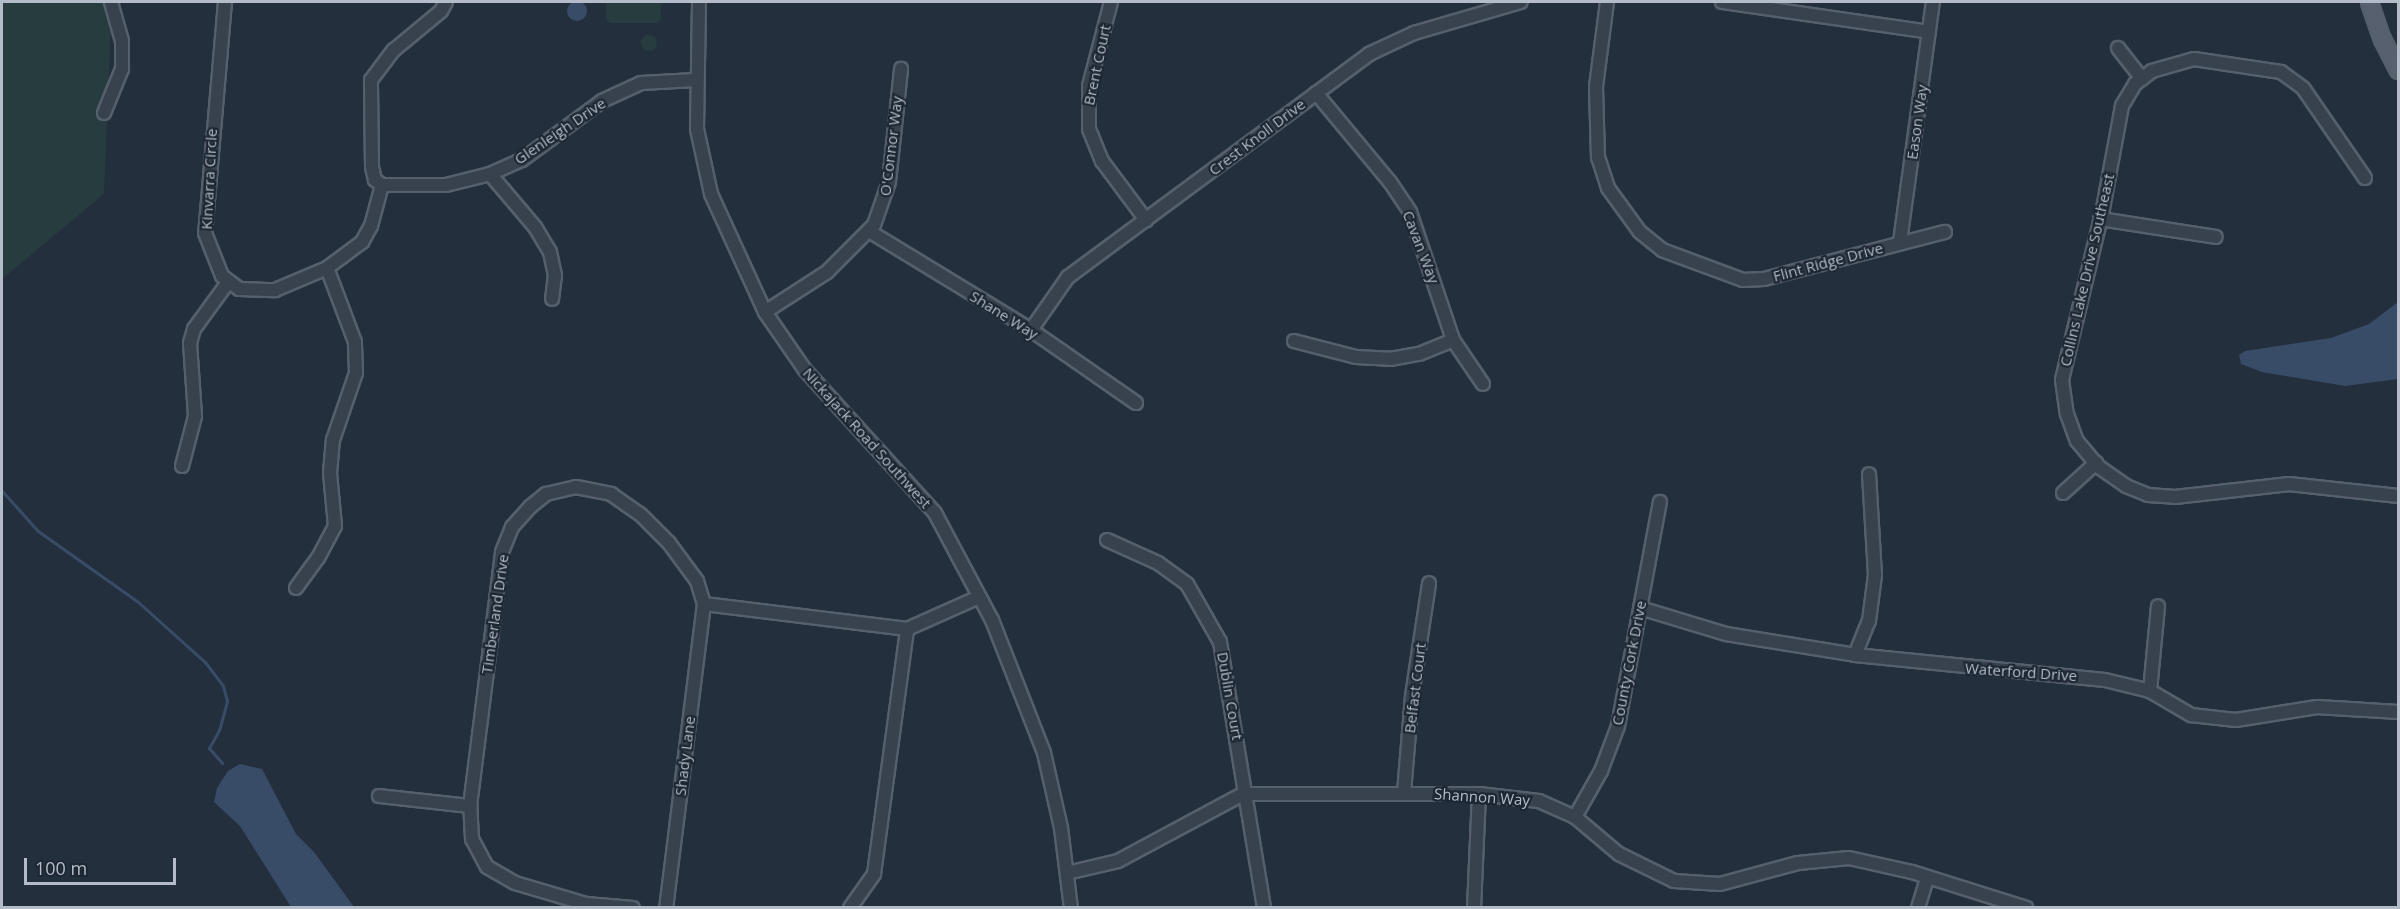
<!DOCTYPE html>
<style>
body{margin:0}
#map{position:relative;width:2400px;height:909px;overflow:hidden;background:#242f3e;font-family:"Open Sans",sans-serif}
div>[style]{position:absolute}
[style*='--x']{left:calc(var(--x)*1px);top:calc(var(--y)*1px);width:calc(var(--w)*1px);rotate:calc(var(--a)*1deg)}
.green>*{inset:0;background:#263c3f}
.round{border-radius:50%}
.water>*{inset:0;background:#394c67}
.stream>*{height:3px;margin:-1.5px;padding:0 1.5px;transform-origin:1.5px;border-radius:1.5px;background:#394c67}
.roads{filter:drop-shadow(2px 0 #565f6c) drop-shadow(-2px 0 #565f6c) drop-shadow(0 2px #565f6c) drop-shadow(0 -2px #565f6c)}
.minor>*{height:12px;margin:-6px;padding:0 6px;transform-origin:6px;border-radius:6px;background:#38414e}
.major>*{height:15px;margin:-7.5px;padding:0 7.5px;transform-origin:7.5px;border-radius:7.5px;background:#56606e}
span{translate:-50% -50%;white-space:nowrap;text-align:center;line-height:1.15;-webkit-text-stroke:4.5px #1d2633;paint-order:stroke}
.street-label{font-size:15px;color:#b4bcc9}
.frame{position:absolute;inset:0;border:3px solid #b4bcc9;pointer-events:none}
.scale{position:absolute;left:24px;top:858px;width:152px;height:27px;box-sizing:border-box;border:3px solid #b4bcc9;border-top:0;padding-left:8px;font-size:18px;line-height:21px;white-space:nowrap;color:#b4bcc9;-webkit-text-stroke:4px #1d2633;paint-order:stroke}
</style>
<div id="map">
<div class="green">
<div style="clip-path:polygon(2px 2px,112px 2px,104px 194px,2px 279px)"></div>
<div style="clip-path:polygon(606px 2px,661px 2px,661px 19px,658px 23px,610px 23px,606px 19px)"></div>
<div class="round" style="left:641px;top:35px;width:16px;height:16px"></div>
</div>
<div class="water">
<div class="round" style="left:567px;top:1px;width:20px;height:20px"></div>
<div style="clip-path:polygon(2398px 302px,2398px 379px,2345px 386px,2262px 372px,2241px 364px,2239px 355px,2245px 351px,2331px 338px,2369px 324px)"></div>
<div style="clip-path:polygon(240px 764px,262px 769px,296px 834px,314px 852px,354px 907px,291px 907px,240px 826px,214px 802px,217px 788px,228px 771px)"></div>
</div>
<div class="stream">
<div style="--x:2;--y:491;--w:54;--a:48"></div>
<div style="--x:38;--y:531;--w:121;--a:35.3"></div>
<div style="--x:137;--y:601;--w:91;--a:41.9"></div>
<div style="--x:205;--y:662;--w:30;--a:53"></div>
<div style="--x:223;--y:686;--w:16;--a:75"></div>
<div style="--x:227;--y:701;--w:30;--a:105"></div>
<div style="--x:219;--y:730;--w:21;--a:119"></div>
<div style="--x:209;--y:748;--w:20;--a:49"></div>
</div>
<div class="roads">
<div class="minor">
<div style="--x:225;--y:2;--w:232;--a:94.9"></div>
<div style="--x:205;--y:233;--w:46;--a:68.4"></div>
<div style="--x:222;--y:276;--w:21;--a:37"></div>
<div style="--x:239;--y:289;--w:36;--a:2"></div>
<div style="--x:275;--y:290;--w:56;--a:-22.9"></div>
<div style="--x:327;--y:268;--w:44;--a:-36.6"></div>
<div style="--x:362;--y:242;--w:18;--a:-61"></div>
<div style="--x:371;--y:226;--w:42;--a:-75"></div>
<div style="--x:699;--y:2;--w:127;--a:90.9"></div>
<div style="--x:697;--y:129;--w:66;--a:77.8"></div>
<div style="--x:711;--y:194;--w:130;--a:65.4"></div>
<div style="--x:765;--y:312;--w:70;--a:55.4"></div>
<div style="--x:805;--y:370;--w:193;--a:47.7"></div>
<div style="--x:935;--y:513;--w:121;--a:62"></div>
<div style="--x:992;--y:620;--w:143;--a:68.6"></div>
<div style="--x:1044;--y:753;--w:77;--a:77.2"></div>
<div style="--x:1061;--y:828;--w:81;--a:82.9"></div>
<div style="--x:1111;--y:2;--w:87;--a:104.7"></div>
<div style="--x:1089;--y:86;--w:43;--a:90"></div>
<div style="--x:1089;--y:129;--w:35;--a:68"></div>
<div style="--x:1102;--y:161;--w:74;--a:53.3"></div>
<div style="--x:1607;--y:2;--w:86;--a:97.4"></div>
<div style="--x:1596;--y:87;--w:70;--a:88.4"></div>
<div style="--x:1598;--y:157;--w:33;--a:72"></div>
<div style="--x:1608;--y:188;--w:54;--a:54"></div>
<div style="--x:1640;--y:232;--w:28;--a:39"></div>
<div style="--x:1662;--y:250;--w:86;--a:20.3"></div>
<div style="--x:1743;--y:280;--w:21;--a:-3"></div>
<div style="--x:1764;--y:279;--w:187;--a:-14.6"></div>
<div style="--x:1722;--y:2;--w:209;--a:8.2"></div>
<div style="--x:2118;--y:48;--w:39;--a:52"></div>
<div style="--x:1316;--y:93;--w:116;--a:50.3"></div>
<div style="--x:1390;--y:182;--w:36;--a:56"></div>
<div style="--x:1410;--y:212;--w:135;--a:71.4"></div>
<div style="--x:1453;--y:340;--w:53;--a:55.7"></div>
<div style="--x:104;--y:113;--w:48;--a:-67.8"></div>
<div style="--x:122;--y:69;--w:28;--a:-90"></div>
<div style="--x:122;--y:41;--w:41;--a:-105.8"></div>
<div style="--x:490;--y:174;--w:70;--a:49.7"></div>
<div style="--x:535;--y:227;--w:29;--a:59"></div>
<div style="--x:550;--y:252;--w:24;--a:78"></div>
<div style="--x:555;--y:275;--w:24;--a:97"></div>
<div style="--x:2365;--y:178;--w:109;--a:-124.6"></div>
<div style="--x:2303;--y:88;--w:27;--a:-144"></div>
<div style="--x:2281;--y:72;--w:88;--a:-171.5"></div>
<div style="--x:2194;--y:59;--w:44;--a:164.1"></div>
<div style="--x:2152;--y:71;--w:21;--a:143"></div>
<div style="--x:2135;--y:84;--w:26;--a:121"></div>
<div style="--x:2122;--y:106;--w:105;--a:100.5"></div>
<div style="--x:2103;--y:209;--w:176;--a:103.5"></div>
<div style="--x:2062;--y:380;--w:34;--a:82"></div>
<div style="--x:2067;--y:414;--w:29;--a:70"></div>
<div style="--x:2077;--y:441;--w:34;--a:50"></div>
<div style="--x:2099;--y:467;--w:33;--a:35"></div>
<div style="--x:2126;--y:486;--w:24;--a:22"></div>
<div style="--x:2148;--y:495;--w:27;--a:4"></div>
<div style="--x:2175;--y:497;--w:115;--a:-6.5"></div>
<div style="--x:2289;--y:484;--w:110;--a:6.3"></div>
<div style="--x:382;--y:185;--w:64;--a:0"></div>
<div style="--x:446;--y:185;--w:45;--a:-14"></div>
<div style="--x:490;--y:174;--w:35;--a:-24"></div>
<div style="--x:522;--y:160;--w:99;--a:-36.4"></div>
<div style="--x:602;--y:101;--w:43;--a:-24.8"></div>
<div style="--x:641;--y:83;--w:54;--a:-3.2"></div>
<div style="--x:382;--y:185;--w:9;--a:-144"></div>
<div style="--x:375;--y:180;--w:13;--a:-103"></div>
<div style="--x:372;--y:167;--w:87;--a:-90.7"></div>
<div style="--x:371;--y:80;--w:38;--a:-53"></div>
<div style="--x:394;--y:50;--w:61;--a:-39.7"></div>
<div style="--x:441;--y:11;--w:10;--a:-61"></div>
<div style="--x:2100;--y:219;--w:117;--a:8.8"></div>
<div style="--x:869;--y:231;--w:190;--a:31.4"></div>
<div style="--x:1031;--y:330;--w:128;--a:34.8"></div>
<div style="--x:1900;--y:242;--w:242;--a:-82.2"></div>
<div style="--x:765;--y:312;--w:74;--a:-32.8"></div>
<div style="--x:827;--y:272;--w:66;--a:-45"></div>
<div style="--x:874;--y:225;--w:46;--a:-70.8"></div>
<div style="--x:889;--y:182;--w:114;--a:-83.9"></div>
<div style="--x:1031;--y:330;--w:65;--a:-55.1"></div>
<div style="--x:1068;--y:277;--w:375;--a:-36.5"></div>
<div style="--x:1369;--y:54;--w:50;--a:-25"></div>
<div style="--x:1414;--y:33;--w:111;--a:-16.2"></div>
<div style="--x:1294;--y:341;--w:64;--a:14.5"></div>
<div style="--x:1356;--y:357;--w:34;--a:3"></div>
<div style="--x:1390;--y:359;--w:29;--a:-10"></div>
<div style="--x:1419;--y:354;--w:37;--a:-22"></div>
<div style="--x:182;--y:466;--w:52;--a:-75.4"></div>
<div style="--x:195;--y:416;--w:73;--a:-93.9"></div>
<div style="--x:190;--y:343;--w:15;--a:-74"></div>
<div style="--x:194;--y:329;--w:59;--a:-53.9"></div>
<div style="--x:2063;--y:493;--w:45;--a:-42.3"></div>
<div style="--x:1107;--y:540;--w:56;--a:24.3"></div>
<div style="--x:1158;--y:563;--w:36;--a:36"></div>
<div style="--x:1187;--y:584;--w:67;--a:60.4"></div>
<div style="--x:1220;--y:642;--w:270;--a:80.6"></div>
<div style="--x:296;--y:588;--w:37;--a:-54"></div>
<div style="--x:318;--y:558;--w:36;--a:-62"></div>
<div style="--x:335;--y:526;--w:53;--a:-95.4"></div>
<div style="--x:330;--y:473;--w:33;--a:-85"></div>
<div style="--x:333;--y:440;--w:71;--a:-71.1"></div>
<div style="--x:356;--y:373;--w:31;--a:-92"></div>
<div style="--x:355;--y:342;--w:79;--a:-110.7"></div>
<div style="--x:704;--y:604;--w:205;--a:7"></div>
<div style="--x:1640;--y:608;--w:90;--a:16.8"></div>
<div style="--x:1726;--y:634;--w:131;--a:9.2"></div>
<div style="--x:1855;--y:655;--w:251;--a:5.7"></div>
<div style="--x:2105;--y:680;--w:46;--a:13.7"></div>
<div style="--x:2150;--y:691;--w:48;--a:30.3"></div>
<div style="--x:2191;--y:715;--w:45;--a:6.3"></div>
<div style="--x:2236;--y:720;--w:82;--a:-9.1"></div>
<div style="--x:2317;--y:707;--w:81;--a:3.5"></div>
<div style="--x:1855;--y:655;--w:37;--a:-68"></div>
<div style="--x:1869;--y:621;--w:46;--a:-82.6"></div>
<div style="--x:1875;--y:575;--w:101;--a:-93.4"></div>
<div style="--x:2150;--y:691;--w:85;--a:-84.6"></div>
<div style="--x:1404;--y:793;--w:97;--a:-85.3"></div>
<div style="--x:1412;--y:696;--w:114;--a:-81.4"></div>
<div style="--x:379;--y:796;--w:92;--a:6.3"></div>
<div style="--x:1575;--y:817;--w:53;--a:-60.5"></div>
<div style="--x:1601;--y:771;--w:48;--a:-69.3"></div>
<div style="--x:1618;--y:726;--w:228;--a:-79.4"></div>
<div style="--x:1067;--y:873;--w:52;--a:-13.2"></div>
<div style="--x:1118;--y:861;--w:142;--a:-28.2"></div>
<div style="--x:1243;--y:794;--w:236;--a:0"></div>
<div style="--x:1479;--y:794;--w:60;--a:6.7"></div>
<div style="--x:1539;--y:801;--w:39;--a:24"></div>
<div style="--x:1575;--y:817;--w:57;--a:40.1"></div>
<div style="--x:1619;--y:854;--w:61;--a:26.1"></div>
<div style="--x:1674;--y:881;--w:46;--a:3.7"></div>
<div style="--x:1720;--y:884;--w:81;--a:-15.1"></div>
<div style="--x:1798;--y:863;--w:51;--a:-5.6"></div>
<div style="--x:1849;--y:858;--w:65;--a:12.5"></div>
<div style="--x:1912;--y:872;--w:120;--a:17.5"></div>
<div style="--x:633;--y:908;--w:47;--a:-175.1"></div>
<div style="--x:586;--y:904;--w:74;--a:-163.5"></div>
<div style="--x:515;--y:883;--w:32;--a:-150"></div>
<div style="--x:487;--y:867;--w:32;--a:-118"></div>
<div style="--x:472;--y:839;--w:33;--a:-93"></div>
<div style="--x:470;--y:806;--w:256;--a:-82.8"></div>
<div style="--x:502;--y:552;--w:27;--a:-68"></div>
<div style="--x:512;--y:527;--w:27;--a:-48"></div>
<div style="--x:530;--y:507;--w:21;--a:-39"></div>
<div style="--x:546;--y:494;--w:31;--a:-13"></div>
<div style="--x:576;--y:487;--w:36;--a:11"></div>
<div style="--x:611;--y:494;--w:35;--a:35"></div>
<div style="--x:640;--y:514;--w:41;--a:45"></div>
<div style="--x:669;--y:543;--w:47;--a:53.6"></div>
<div style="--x:697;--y:581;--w:24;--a:73"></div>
<div style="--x:704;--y:604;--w:306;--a:97.1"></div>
<div style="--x:850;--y:908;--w:42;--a:-54.8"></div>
<div style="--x:874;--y:874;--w:247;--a:-82.3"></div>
<div style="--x:907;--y:629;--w:79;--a:-24"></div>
<div style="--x:1474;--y:908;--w:114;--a:-87.5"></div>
<div style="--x:1918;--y:908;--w:30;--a:-73"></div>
</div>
<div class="major">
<div style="--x:2369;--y:2;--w:39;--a:71"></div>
<div style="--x:2382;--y:39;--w:35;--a:63"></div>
</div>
</div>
<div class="street-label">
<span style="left:1097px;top:65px;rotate:-78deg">Brent Court</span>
<span style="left:1917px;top:122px;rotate:-82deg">Eason Way</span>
<span style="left:560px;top:131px;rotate:-34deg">Glenleigh Drive</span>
<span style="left:1257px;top:137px;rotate:-37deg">Crest Knoll Drive</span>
<span style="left:891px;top:146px;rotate:-83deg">O'Connor Way</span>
<span style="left:209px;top:179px;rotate:-87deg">Kinvarra Circle</span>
<span style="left:1421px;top:247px;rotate:69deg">Cavan Way</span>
<span style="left:1828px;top:262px;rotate:-15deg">Flint Ridge Drive</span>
<span style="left:2087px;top:270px;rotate:-77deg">Collins Lake Drive Southeast</span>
<span style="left:1004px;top:315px;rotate:32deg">Shane Way</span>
<span style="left:867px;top:438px;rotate:48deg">Nickajack Road Southwest</span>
<span style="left:495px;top:614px;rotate:-82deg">Timberland Drive</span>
<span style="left:1629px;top:663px;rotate:-79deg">County Cork Drive</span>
<span style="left:2021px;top:672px;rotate:4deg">Waterford Drive</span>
<span style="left:1415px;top:688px;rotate:-83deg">Belfast Court</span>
<span style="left:1230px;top:696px;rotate:80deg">Dublin Court</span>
<span style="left:685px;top:756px;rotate:-83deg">Shady Lane</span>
<span style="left:1482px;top:797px;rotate:4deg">Shannon Way</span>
</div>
<div class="frame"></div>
<div class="scale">100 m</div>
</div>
